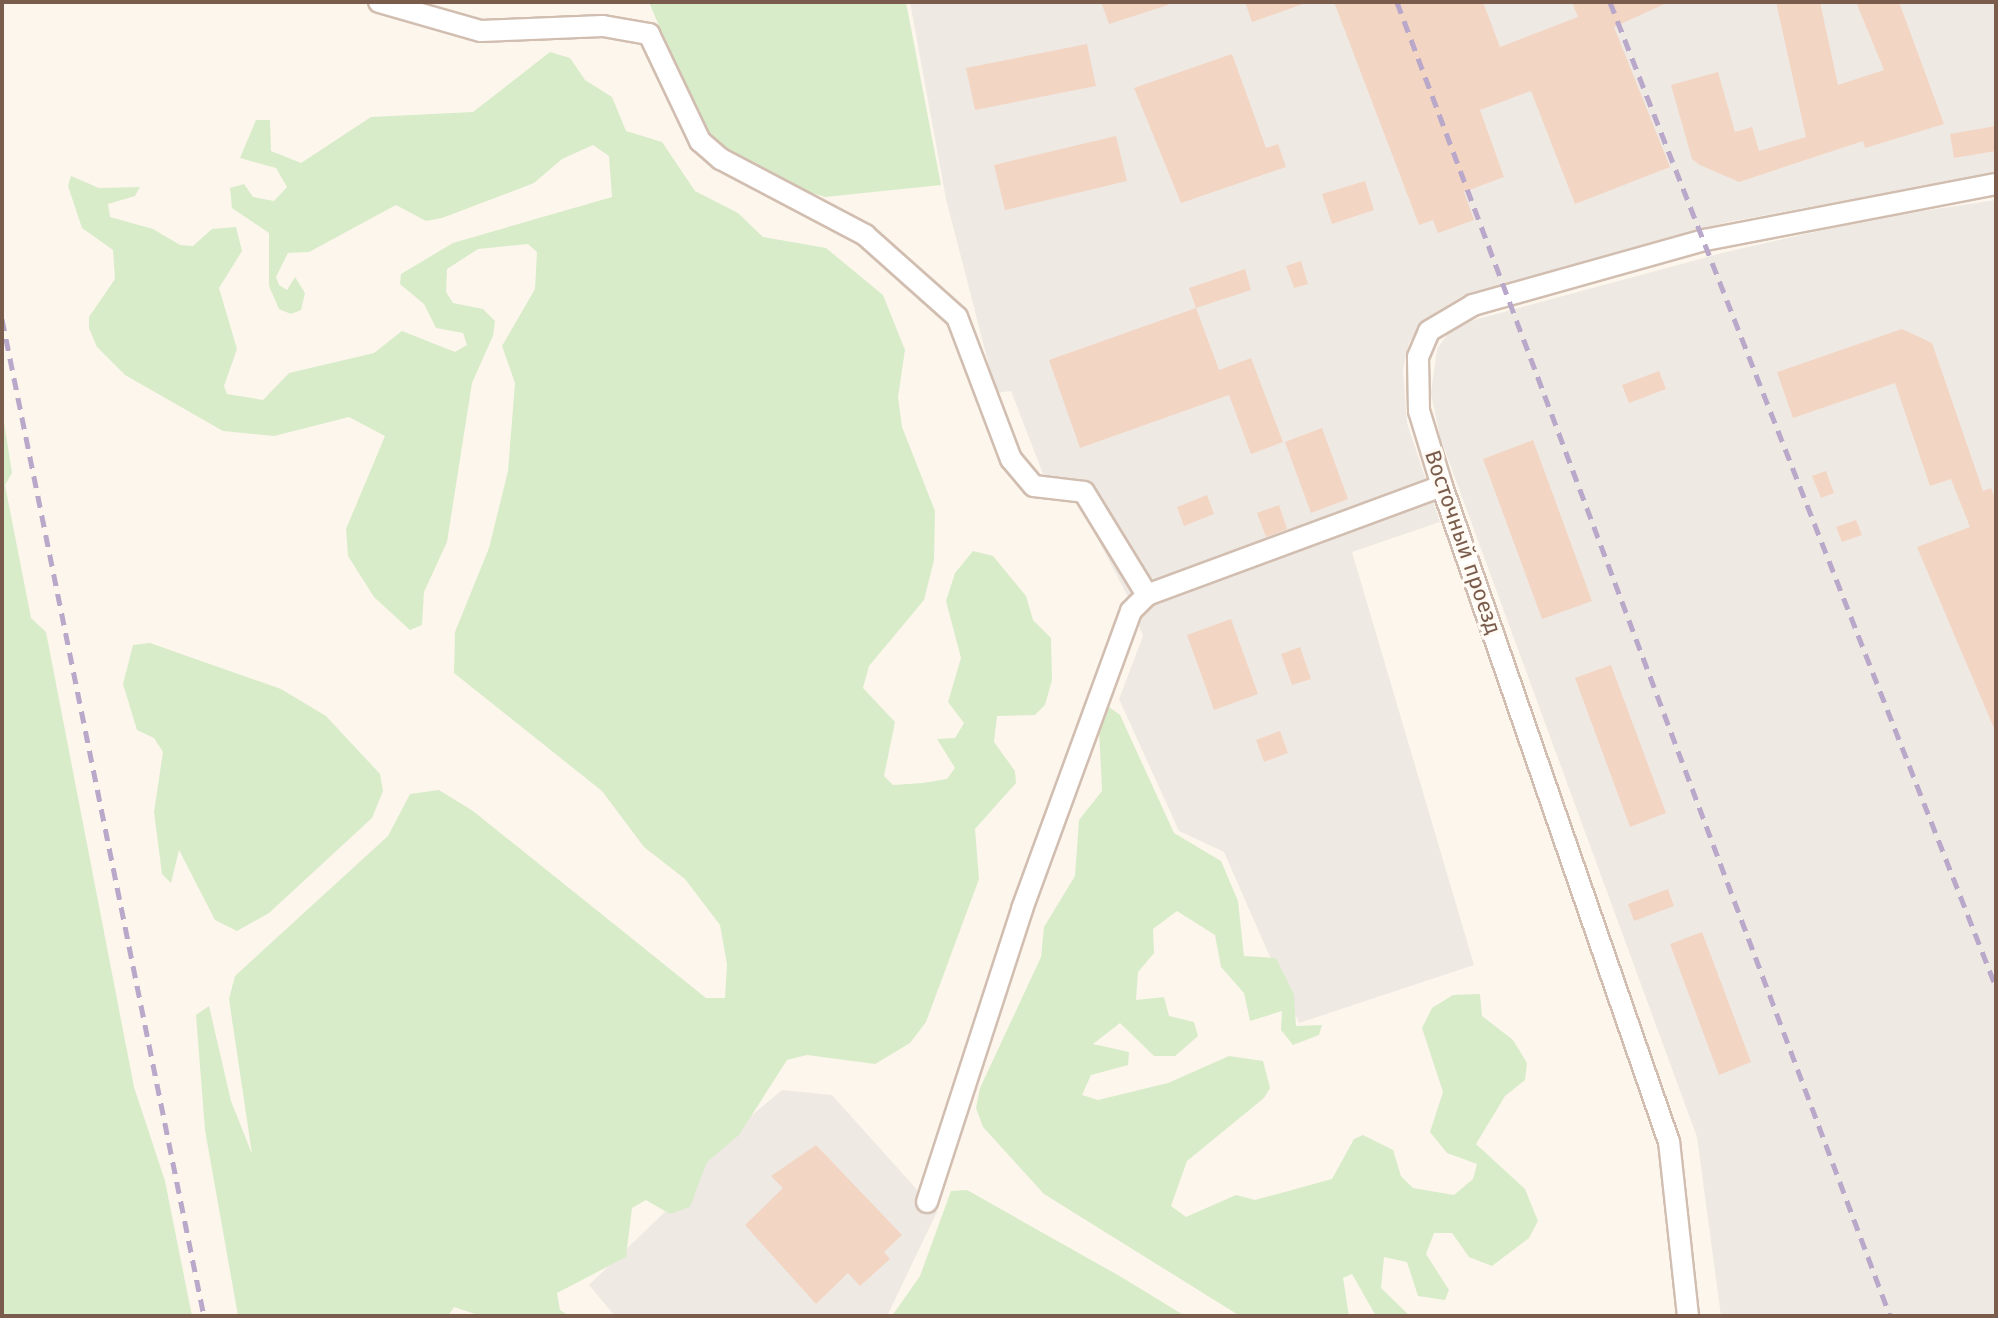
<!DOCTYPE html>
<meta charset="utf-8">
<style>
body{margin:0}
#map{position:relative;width:1998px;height:1318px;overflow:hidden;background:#fdf6ec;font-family:"Fira Sans",sans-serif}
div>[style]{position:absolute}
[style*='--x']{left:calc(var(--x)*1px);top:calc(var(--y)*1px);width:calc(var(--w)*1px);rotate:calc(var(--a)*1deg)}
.industrial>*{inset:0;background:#efe9e4}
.green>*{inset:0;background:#d8ecc9}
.building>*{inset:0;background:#f3d5c3}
.roads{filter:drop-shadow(2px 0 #d1beb0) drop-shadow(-2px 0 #d1beb0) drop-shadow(0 2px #d1beb0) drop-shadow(0 -2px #d1beb0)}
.minor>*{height:20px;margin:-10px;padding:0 10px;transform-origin:10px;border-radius:10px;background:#fff}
.rail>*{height:5px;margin-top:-2.5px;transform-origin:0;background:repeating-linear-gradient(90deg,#b9a8c9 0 12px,transparent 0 20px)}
span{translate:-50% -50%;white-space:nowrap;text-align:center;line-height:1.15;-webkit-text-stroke:6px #fffaf3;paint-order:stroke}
.street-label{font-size:22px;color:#7a5c4d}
.frame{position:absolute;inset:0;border:4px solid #7a5c4d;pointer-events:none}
</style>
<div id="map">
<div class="industrial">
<div style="clip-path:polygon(910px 2px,1996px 2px,1996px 173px,1728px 222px,1464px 295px,1424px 320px,1409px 343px,1403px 370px,1407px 423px,1440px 522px,1352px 552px,1474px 965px,1299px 1023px,1224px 852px,1179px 831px,1119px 699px,1143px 636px,1127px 595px,1071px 488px,1045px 479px,1011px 391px,996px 393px,946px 199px)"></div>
<div style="clip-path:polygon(1996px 200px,1996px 1316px,1721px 1316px,1697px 1137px,1440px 437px,1431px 393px,1437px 349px,1449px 332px,1474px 320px,1722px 253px,1876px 218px)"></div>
<div style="clip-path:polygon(782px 1090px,832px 1095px,937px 1212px,887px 1316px,615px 1316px,589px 1285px,669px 1208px,657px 1194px)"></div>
</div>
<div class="green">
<div style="clip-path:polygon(649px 2px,906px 2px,941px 185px,825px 197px,781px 183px,723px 151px,704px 133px)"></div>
<div style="clip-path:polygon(550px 52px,570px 58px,585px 80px,612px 97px,626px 131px,662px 142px,695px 191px,738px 213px,763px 237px,826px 248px,883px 295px,905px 350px,898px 397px,902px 427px,935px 511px,934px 560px,924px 600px,869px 666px,863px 688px,895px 722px,884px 776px,893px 785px,923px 783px,947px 779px,955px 768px,937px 739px,955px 738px,964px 723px,948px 702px,961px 658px,946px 601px,955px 573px,973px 551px,993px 556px,1026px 596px,1033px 620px,1051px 638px,1052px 680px,1045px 705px,1035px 715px,997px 716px,994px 742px,1015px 771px,1016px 783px,975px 829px,979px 879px,926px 1022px,910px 1043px,875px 1064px,807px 1055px,787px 1060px,739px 1135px,707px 1162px,690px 1207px,670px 1214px,646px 1200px,632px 1208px,626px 1257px,557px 1293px,560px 1310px,569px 1316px,481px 1316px,454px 1307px,448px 1316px,238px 1316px,205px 1130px,196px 1015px,209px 1006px,231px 1101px,252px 1154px,229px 999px,235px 976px,388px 836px,410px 794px,439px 790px,473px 811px,706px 998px,725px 998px,727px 964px,720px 925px,685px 879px,644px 847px,602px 791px,454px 673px,455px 632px,489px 548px,508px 471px,515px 383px,502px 346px,535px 289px,537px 252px,528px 244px,478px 249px,447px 269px,446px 292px,453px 303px,483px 309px,495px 321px,493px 336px,472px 383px,447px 542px,424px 592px,422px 625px,410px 630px,374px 597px,348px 556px,346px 529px,385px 436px,349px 417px,274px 436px,223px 431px,125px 375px,97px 347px,89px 328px,89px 317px,115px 279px,113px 250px,82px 228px,68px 186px,71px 176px,99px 188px,140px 187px,135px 196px,108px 204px,110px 217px,153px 229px,180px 245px,193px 246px,212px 229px,236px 227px,242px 251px,219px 288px,237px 349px,224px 386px,227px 394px,263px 400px,289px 373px,374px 353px,402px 331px,455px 352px,467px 345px,463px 333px,436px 328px,424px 304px,400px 284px,401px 274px,453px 243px,612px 197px,609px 156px,593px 145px,562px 159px,534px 183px,442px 218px,426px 221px,396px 205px,309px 252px,288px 253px,276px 277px,279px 285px,287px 290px,295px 277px,305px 293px,301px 310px,291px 314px,279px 309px,269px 286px,269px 233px,232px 208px,230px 188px,244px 184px,253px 197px,274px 201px,287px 187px,276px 168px,240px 158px,256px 120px,270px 120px,271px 151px,301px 163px,371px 117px,473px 112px)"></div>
<div style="clip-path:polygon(2px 409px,12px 473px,5px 485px,31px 618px,46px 632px,134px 1087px,165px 1181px,192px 1316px,2px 1316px)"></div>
<div style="clip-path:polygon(150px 643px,281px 689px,326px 716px,380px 774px,383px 791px,372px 818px,269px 913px,237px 931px,215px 920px,179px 850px,171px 883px,162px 874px,154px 812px,163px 752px,154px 738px,137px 730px,123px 684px,133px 645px)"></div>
<div style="clip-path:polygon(1109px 707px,1120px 715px,1174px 833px,1221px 861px,1238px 901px,1244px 956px,1276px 958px,1294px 994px,1296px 1026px,1322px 1025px,1319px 1035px,1293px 1045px,1281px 1030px,1282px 1011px,1250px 1021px,1244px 993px,1221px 967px,1215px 935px,1177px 911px,1153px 929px,1154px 953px,1138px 972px,1136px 1000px,1164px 997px,1169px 1016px,1194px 1022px,1198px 1036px,1175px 1056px,1154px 1056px,1120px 1023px,1093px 1044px,1129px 1052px,1128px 1065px,1091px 1075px,1082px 1095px,1098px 1100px,1168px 1083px,1229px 1056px,1263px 1061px,1270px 1088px,1264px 1098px,1187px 1161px,1171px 1206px,1186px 1217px,1236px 1195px,1255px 1200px,1332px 1179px,1354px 1139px,1363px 1135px,1393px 1150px,1401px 1176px,1413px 1188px,1454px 1195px,1473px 1179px,1477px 1164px,1447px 1153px,1430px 1132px,1443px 1092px,1422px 1028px,1432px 1008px,1453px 995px,1480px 994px,1482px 1016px,1513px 1040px,1527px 1063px,1525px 1080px,1505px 1096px,1476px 1144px,1525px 1189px,1538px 1221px,1529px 1238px,1492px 1266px,1469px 1257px,1452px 1233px,1434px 1233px,1426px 1254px,1449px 1290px,1445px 1300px,1418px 1296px,1407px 1262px,1384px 1257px,1381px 1288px,1410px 1316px,1376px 1316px,1352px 1274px,1343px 1278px,1349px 1316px,1240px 1316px,1044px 1194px,983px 1127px,976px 1108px,980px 1088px,1041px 957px,1044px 927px,1075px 876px,1079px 820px,1102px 791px,1099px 729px)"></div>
<div style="clip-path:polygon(967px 1190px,1123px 1278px,1185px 1316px,892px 1316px,920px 1276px,951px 1191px)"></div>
</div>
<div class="building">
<div style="clip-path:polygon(1101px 2px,1168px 2px,1168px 5px,1109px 24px)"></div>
<div style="clip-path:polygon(1245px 2px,1302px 2px,1303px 4px,1252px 22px)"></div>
<div style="clip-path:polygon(1334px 2px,1483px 2px,1500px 47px,1578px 17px,1572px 2px,1669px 2px,1614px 27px,1670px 167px,1575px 204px,1531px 91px,1480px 110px,1504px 177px,1464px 192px,1474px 220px,1438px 233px,1433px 220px,1419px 225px)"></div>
<div style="clip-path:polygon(1776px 2px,1820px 2px,1838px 85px,1884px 70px,1856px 2px,1899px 2px,1944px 124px,1865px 148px,1863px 141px,1739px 182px,1700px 165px,1692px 159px,1671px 85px,1718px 72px,1735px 132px,1752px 127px,1759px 151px,1806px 137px)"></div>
<div style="clip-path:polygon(1087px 44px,1096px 86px,975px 110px,966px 68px)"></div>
<div style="clip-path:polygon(1232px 54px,1266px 148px,1278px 144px,1286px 167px,1181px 203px,1134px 88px)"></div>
<div style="clip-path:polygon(1996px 126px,1996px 151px,1954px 158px,1950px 134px)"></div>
<div style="clip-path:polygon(1116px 136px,1127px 181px,1005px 210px,994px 165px)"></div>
<div style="clip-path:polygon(1365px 181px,1374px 210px,1332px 224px,1322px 194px)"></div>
<div style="clip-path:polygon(1301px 261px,1308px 284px,1294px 288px,1286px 266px)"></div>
<div style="clip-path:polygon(1245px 269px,1251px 290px,1196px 308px,1189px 288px)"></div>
<div style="clip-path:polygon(1196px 308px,1219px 370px,1251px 358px,1283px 442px,1251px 454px,1229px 395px,1080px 448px,1049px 360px)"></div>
<div style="clip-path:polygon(1902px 329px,1932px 343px,1983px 491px,1991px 488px,1996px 501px,1996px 733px,1917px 547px,1970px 527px,1951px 479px,1930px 486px,1895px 383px,1793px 418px,1777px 372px)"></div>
<div style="clip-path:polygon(1659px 371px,1666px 389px,1629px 403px,1622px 385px)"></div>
<div style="clip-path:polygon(1322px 428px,1348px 499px,1311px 513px,1285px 442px)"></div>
<div style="clip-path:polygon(1533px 440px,1592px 601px,1542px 619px,1483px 459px)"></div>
<div style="clip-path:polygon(1826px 471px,1834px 493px,1821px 498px,1812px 476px)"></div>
<div style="clip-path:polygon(1207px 495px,1214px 514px,1184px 526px,1177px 507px)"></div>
<div style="clip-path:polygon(1279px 505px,1287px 529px,1266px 537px,1257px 513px)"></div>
<div style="clip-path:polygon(1856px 520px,1862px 535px,1842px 542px,1836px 527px)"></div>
<div style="clip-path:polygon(1231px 619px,1258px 694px,1214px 710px,1187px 635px)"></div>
<div style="clip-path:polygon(1300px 647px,1311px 679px,1292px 685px,1281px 654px)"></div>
<div style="clip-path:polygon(1611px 665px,1666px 813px,1630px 827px,1575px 678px)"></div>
<div style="clip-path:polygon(1280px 731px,1288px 753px,1264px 762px,1256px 740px)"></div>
<div style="clip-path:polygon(1668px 889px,1674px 906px,1634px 921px,1628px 904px)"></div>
<div style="clip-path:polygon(1702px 932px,1751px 1062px,1719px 1075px,1670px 944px)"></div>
<div style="clip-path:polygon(816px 1145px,902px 1235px,884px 1252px,890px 1259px,860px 1286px,848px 1273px,816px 1304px,745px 1225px,783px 1188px,771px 1176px)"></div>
</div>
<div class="roads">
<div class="minor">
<div style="--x:379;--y:2;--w:106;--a:15.9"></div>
<div style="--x:481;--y:31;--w:122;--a:-2.3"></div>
<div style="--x:603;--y:26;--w:47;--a:9.9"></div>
<div style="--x:649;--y:34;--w:119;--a:64.5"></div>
<div style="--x:700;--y:141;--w:28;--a:41"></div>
<div style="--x:721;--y:159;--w:163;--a:27.8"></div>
<div style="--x:865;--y:235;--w:123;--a:41.7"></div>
<div style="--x:957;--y:317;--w:152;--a:69.2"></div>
<div style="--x:1011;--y:459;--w:35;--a:50"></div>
<div style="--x:1034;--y:486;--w:50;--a:6.8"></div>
<div style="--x:1084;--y:492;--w:121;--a:58.5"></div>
<div style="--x:927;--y:1202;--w:308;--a:-72"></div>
<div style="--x:1022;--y:909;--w:317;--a:-69.9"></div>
<div style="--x:1131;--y:611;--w:23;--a:-45"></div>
<div style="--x:1147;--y:595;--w:314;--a:-20.3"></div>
<div style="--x:1688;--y:1316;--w:175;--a:-96.2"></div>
<div style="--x:1669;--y:1142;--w:694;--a:-109.09"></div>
<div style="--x:1442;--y:486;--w:78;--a:-107"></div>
<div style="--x:1419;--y:411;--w:54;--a:-91.1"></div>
<div style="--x:1418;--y:357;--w:28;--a:-67"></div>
<div style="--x:1429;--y:331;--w:51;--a:-30.6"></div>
<div style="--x:1473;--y:305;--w:241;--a:-15.7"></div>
<div style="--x:1705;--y:240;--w:296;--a:-10.9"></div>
</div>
</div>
<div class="rail">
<div style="--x:1397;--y:2;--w:1403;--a:69.43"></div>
<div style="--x:1610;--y:2;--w:1058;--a:68.6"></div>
<div style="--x:2;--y:319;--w:1017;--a:78.55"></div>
</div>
<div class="street-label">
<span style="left:1463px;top:542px;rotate:71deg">Восточный проезд</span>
</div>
<div class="frame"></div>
</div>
